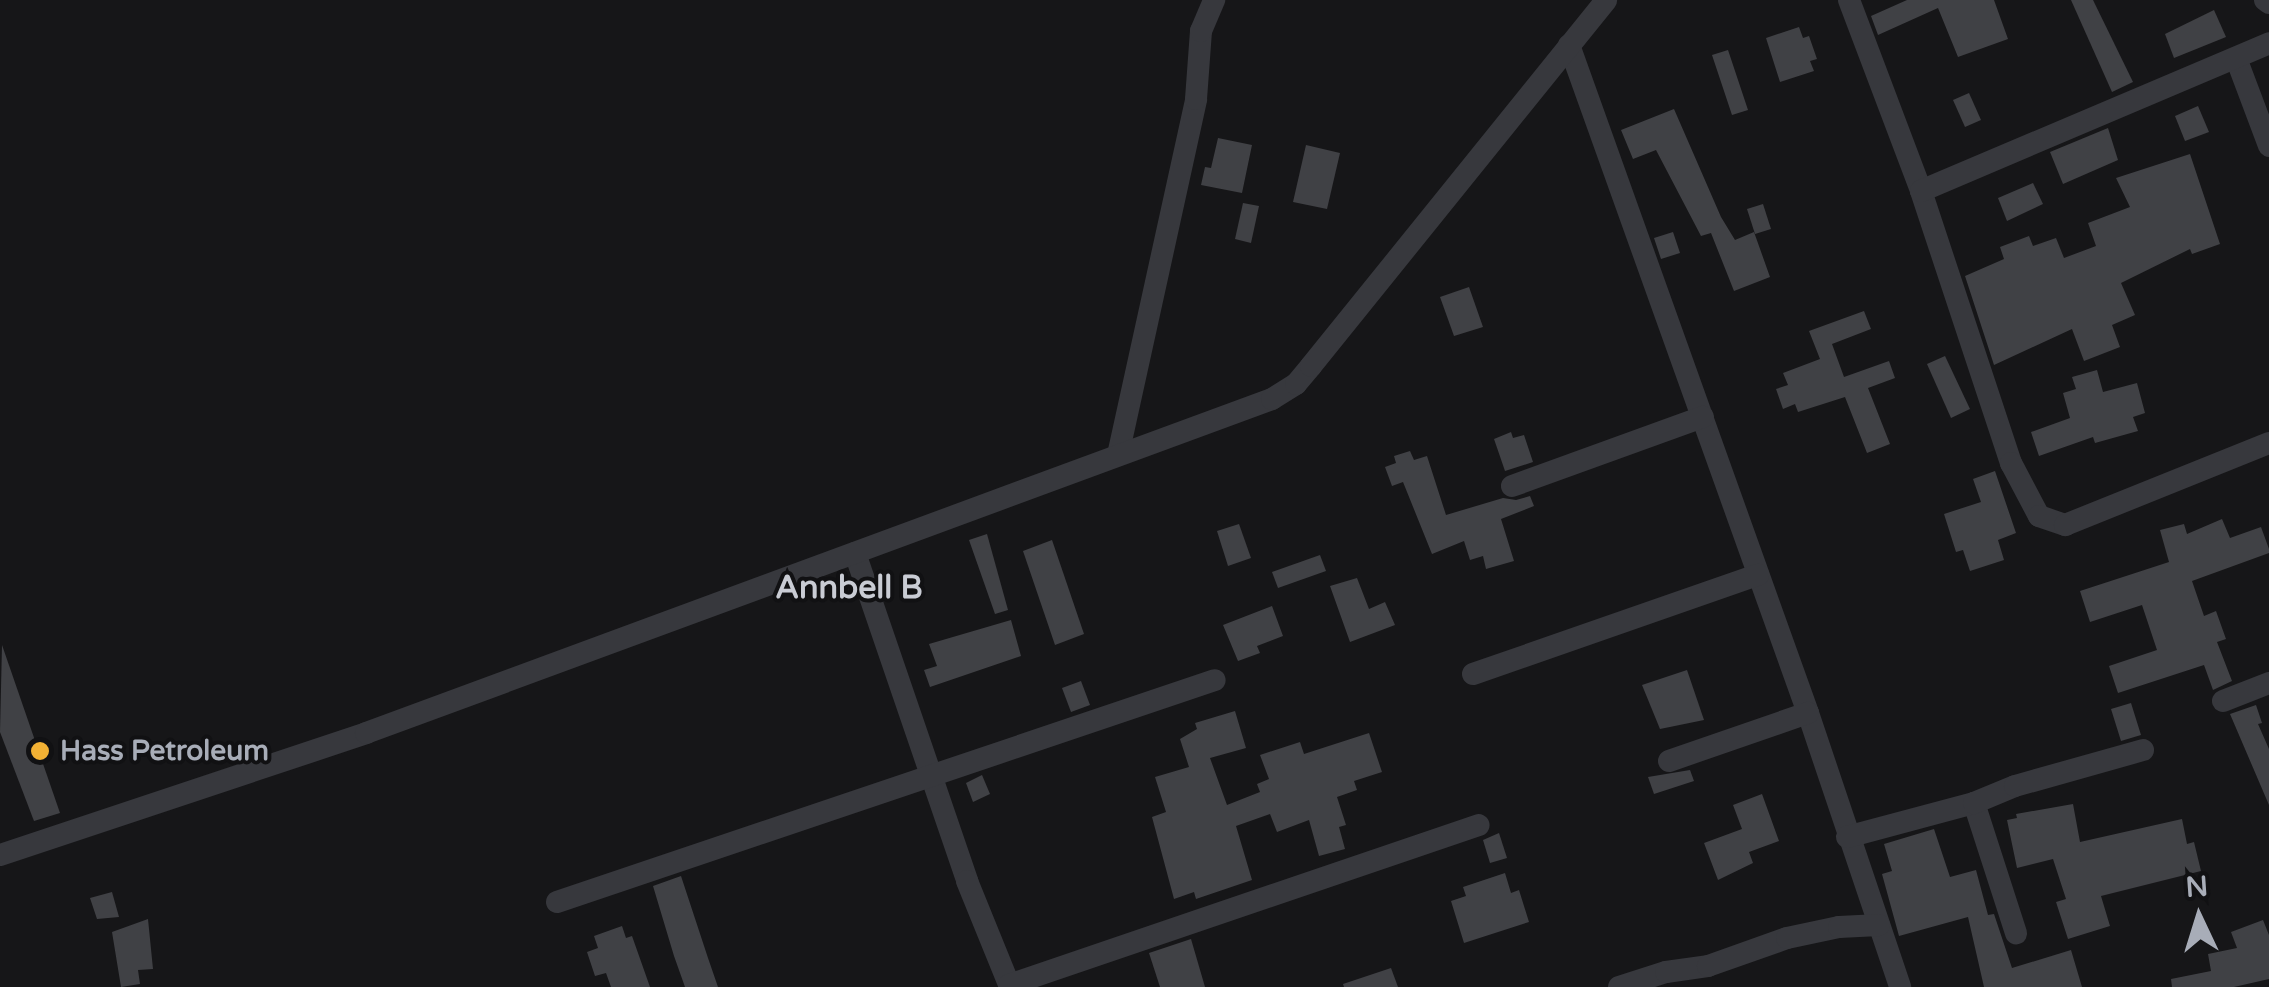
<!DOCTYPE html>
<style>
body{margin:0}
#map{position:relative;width:2269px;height:987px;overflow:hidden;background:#161618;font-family:"Varela Round",sans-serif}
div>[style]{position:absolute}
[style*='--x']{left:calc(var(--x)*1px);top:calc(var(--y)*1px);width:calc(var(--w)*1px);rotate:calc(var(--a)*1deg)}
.building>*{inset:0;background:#404145}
.minor>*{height:22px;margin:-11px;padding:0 11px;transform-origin:11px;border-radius:11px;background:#37383d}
.dots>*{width:28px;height:28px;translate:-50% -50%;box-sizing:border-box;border:5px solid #111113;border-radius:50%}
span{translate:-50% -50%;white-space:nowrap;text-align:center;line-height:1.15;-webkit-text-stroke:8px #111113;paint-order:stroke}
.poi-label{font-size:28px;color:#a8adb8;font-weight:700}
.left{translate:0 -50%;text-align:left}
.quarter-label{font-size:32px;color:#c9ccd4;font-weight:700}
.north{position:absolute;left:2149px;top:867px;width:100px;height:100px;-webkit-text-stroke:8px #111113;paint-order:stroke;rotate:356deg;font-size:28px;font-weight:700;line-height:40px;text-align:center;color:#a8adb8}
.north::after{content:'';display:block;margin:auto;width:35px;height:45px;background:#a8adb8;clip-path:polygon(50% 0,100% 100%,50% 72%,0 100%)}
</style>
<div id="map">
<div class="building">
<div style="clip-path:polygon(1907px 0,1994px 0,2008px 39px,1958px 57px,1938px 8px,1878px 35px,1871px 16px)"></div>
<div style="clip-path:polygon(2071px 0,2093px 0,2133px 82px,2112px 92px)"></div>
<div style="clip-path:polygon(2214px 10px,2226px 37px,2174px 58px,2165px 34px)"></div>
<div style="clip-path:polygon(1799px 27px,1803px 38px,1809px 36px,1817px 59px,1810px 61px,1814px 71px,1780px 82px,1766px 38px)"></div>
<div style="clip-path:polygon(1728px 50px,1748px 110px,1732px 115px,1712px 55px)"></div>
<div style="clip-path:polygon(1969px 93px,1981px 120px,1965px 127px,1953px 100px)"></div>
<div style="clip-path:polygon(2198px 106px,2209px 132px,2185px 141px,2175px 116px)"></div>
<div style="clip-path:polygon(1674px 109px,1721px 217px,1735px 240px,1754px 232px,1770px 277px,1734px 291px,1711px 233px,1701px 236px,1656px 150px,1633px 159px,1621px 130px)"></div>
<div style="clip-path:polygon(2108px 128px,2118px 160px,2063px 184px,2050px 152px)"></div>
<div style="clip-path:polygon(1218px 138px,1252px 145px,1242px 193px,1201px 185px,1205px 167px,1211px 168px)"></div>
<div style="clip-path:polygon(1306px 145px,1340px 153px,1327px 209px,1293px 202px)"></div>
<div style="clip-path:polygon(2190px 154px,2220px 244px,2192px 254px,2190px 249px,2121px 283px,2135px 315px,2112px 325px,2120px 347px,2084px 361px,2072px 329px,1994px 365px,1965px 276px,2004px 259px,2000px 247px,2029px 236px,2033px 246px,2056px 238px,2064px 258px,2096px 246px,2088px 223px,2130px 207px,2116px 178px)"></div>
<div style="clip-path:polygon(2033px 183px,2043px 204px,2007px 221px,1998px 198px)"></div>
<div style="clip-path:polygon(1243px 203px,1259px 206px,1251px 243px,1235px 239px)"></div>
<div style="clip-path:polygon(1763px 204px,1771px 229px,1755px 234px,1747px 209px)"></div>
<div style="clip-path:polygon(1673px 232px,1680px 253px,1661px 259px,1654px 238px)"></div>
<div style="clip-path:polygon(1469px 287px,1483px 327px,1454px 336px,1440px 297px)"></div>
<div style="clip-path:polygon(1864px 311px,1871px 329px,1832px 344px,1844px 377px,1889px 361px,1895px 378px,1868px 388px,1890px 444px,1867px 453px,1845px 397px,1798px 412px,1795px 404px,1783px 409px,1776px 389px,1788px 385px,1783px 373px,1820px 359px,1809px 331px)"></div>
<div style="clip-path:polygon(1945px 356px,1970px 409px,1951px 418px,1927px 364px)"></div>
<div style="clip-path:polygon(2097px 370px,2103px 392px,2137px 383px,2145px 413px,2133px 417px,2138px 431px,2095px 443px,2093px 437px,2039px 456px,2031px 432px,2070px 418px,2063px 393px,2076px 389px,2072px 377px)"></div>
<div style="clip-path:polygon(1511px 432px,1513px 438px,1524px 435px,1533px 462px,1505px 471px,1494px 439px)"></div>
<div style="clip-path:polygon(1410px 451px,1414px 460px,1427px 456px,1446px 515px,1503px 498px,1516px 500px,1530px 496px,1534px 506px,1501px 519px,1514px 561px,1486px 569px,1483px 556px,1470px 560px,1464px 541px,1432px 554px,1403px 482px,1392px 486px,1385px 467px,1396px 463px,1394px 456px)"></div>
<div style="clip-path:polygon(1995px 471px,2016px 533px,1998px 540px,2004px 560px,1970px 571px,1963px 550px,1956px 552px,1944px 514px,1981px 502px,1973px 479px)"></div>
<div style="clip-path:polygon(2222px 519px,2230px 538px,2261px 527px,2269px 549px,2269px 553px,2192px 581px,2204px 616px,2216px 611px,2226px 639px,2217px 642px,2232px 681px,2213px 690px,2204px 665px,2118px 693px,2109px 666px,2157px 650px,2142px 605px,2090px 622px,2080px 591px,2169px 562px,2160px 530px,2184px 524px,2187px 534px)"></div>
<div style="clip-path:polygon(1239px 524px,1251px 558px,1228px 566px,1217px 531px)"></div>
<div style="clip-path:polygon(987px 534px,1008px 610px,995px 614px,969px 540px)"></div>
<div style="clip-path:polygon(1052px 540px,1084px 634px,1055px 645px,1023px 551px)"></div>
<div style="clip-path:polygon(1320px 555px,1326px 571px,1278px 588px,1272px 572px)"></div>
<div style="clip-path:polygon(1357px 578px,1369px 609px,1385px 602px,1395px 625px,1350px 642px,1330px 586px)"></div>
<div style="clip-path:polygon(1272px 606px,1283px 636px,1257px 646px,1260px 653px,1238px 661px,1223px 625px)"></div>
<div style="clip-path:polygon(1011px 620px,1021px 656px,930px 687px,924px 670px,937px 666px,929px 644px)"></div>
<div style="clip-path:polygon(2px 645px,60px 813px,34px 821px,0 732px)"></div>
<div style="clip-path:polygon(1687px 670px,1704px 720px,1660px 729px,1642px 685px)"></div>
<div style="clip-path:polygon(1081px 681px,1090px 705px,1071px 712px,1062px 688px)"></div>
<div style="clip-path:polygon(2131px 703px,2141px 735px,2121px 741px,2111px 709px)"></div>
<div style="clip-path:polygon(2256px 705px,2262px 723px,2258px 724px,2269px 749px,2269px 805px,2230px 714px)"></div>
<div style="clip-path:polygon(1235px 711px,1246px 748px,1210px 758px,1227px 805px,1260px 792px,1257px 784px,1269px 779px,1260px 755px,1300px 742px,1304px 754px,1369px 733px,1382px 772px,1354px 781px,1357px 790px,1337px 797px,1346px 825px,1339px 827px,1345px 849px,1319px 856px,1309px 820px,1277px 832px,1270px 814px,1236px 826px,1252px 880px,1196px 899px,1194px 892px,1174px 899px,1152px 817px,1166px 812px,1155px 777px,1189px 767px,1180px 739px,1197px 729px,1195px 723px)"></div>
<div style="clip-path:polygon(1690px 770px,1694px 781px,1654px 794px,1648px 777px)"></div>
<div style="clip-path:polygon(982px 775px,990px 794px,973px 802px,966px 783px)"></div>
<div style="clip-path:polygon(1762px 794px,1779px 841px,1749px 852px,1753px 863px,1718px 880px,1704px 843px,1742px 829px,1733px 805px)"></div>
<div style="clip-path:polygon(2073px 804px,2080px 842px,2182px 819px,2187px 844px,2194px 842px,2201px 871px,2101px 896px,2110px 926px,2068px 939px,2056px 902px,2066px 899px,2053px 859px,2017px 868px,2007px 820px,2017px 818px,2016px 814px)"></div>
<div style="clip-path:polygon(1934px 829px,1950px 877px,1976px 870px,1988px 915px,1994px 914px,2012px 968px,2071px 950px,2082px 987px,1984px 987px,1968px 917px,1899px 936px,1882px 874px,1892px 871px,1884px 844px)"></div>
<div style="clip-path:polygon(1499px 833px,1507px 858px,1490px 863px,1483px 840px)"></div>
<div style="clip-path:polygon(1505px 873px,1511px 893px,1519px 890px,1529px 922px,1464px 943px,1451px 901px,1466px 896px,1463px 887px)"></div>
<div style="clip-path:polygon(681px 876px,708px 958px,718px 987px,685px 987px,674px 956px,653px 886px)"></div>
<div style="clip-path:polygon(112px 892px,119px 917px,97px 919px,90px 898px)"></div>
<div style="clip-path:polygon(148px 919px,153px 969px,138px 970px,140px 984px,121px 987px,112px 932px)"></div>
<div style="clip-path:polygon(2263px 920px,2269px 935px,2269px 979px,2234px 987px,2172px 987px,2171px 979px,2211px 971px,2208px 954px,2237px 948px,2231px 932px)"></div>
<div style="clip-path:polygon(622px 926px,626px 938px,632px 936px,650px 987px,611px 987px,606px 973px,595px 976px,587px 952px,598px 948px,594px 936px)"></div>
<div style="clip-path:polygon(1191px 939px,1205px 987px,1160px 987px,1149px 953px)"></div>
<div style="clip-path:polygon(1391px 968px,1398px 987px,1344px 987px,1343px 984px)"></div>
</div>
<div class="minor">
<div style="--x:1849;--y:0;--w:204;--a:69.3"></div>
<div style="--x:1921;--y:191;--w:287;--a:71.7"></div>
<div style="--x:2011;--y:463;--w:60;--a:62.2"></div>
<div style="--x:2039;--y:516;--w:28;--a:19"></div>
<div style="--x:2065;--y:525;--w:220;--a:-21.9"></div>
<div style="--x:2265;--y:0;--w:5;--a:37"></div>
<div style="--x:1569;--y:45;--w:709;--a:70.31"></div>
<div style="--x:1808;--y:713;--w:289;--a:71.4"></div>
<div style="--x:2236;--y:58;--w:94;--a:69.4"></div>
<div style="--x:1921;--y:191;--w:378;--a:-23"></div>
<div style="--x:1118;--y:455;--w:364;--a:-77.6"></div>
<div style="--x:1196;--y:99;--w:68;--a:-85.8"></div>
<div style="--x:1201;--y:31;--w:34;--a:-67"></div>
<div style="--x:1512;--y:486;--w:203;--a:-19.9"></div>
<div style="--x:855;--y:553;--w:347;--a:71.1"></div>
<div style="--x:967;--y:881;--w:114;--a:67.9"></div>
<div style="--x:1473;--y:674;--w:302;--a:-19.2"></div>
<div style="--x:2223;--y:701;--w:49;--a:-21.4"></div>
<div style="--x:1669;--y:761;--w:147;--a:-19.1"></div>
<div style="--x:1974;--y:803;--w:137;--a:72.1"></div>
<div style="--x:1847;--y:837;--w:131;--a:-15"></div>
<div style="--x:1974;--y:803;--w:44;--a:-22.5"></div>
<div style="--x:2015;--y:786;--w:133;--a:-15.7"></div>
<div style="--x:0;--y:855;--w:386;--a:-18.4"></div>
<div style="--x:366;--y:733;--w:966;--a:-20.24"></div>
<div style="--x:1272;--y:399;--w:28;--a:-32"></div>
<div style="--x:1296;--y:384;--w:23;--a:-50"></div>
<div style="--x:1311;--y:366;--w:470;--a:-51.1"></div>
<div style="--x:557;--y:902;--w:694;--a:-18.64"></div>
<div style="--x:1009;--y:985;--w:496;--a:-18.8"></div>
<div style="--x:1619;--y:987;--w:49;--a:-17.7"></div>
<div style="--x:1666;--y:972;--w:42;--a:-8.1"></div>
<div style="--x:1708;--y:966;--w:84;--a:-19.5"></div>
<div style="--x:1787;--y:938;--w:53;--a:-11.9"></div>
<div style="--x:1839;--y:927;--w:40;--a:-2.9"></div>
</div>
<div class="dots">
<div style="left:40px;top:751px;background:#f2b134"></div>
</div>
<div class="poi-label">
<span class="left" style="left:60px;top:751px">Hass Petroleum</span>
</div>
<div class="quarter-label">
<span style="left:849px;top:588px">Annbell B</span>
</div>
<div class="north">N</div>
</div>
